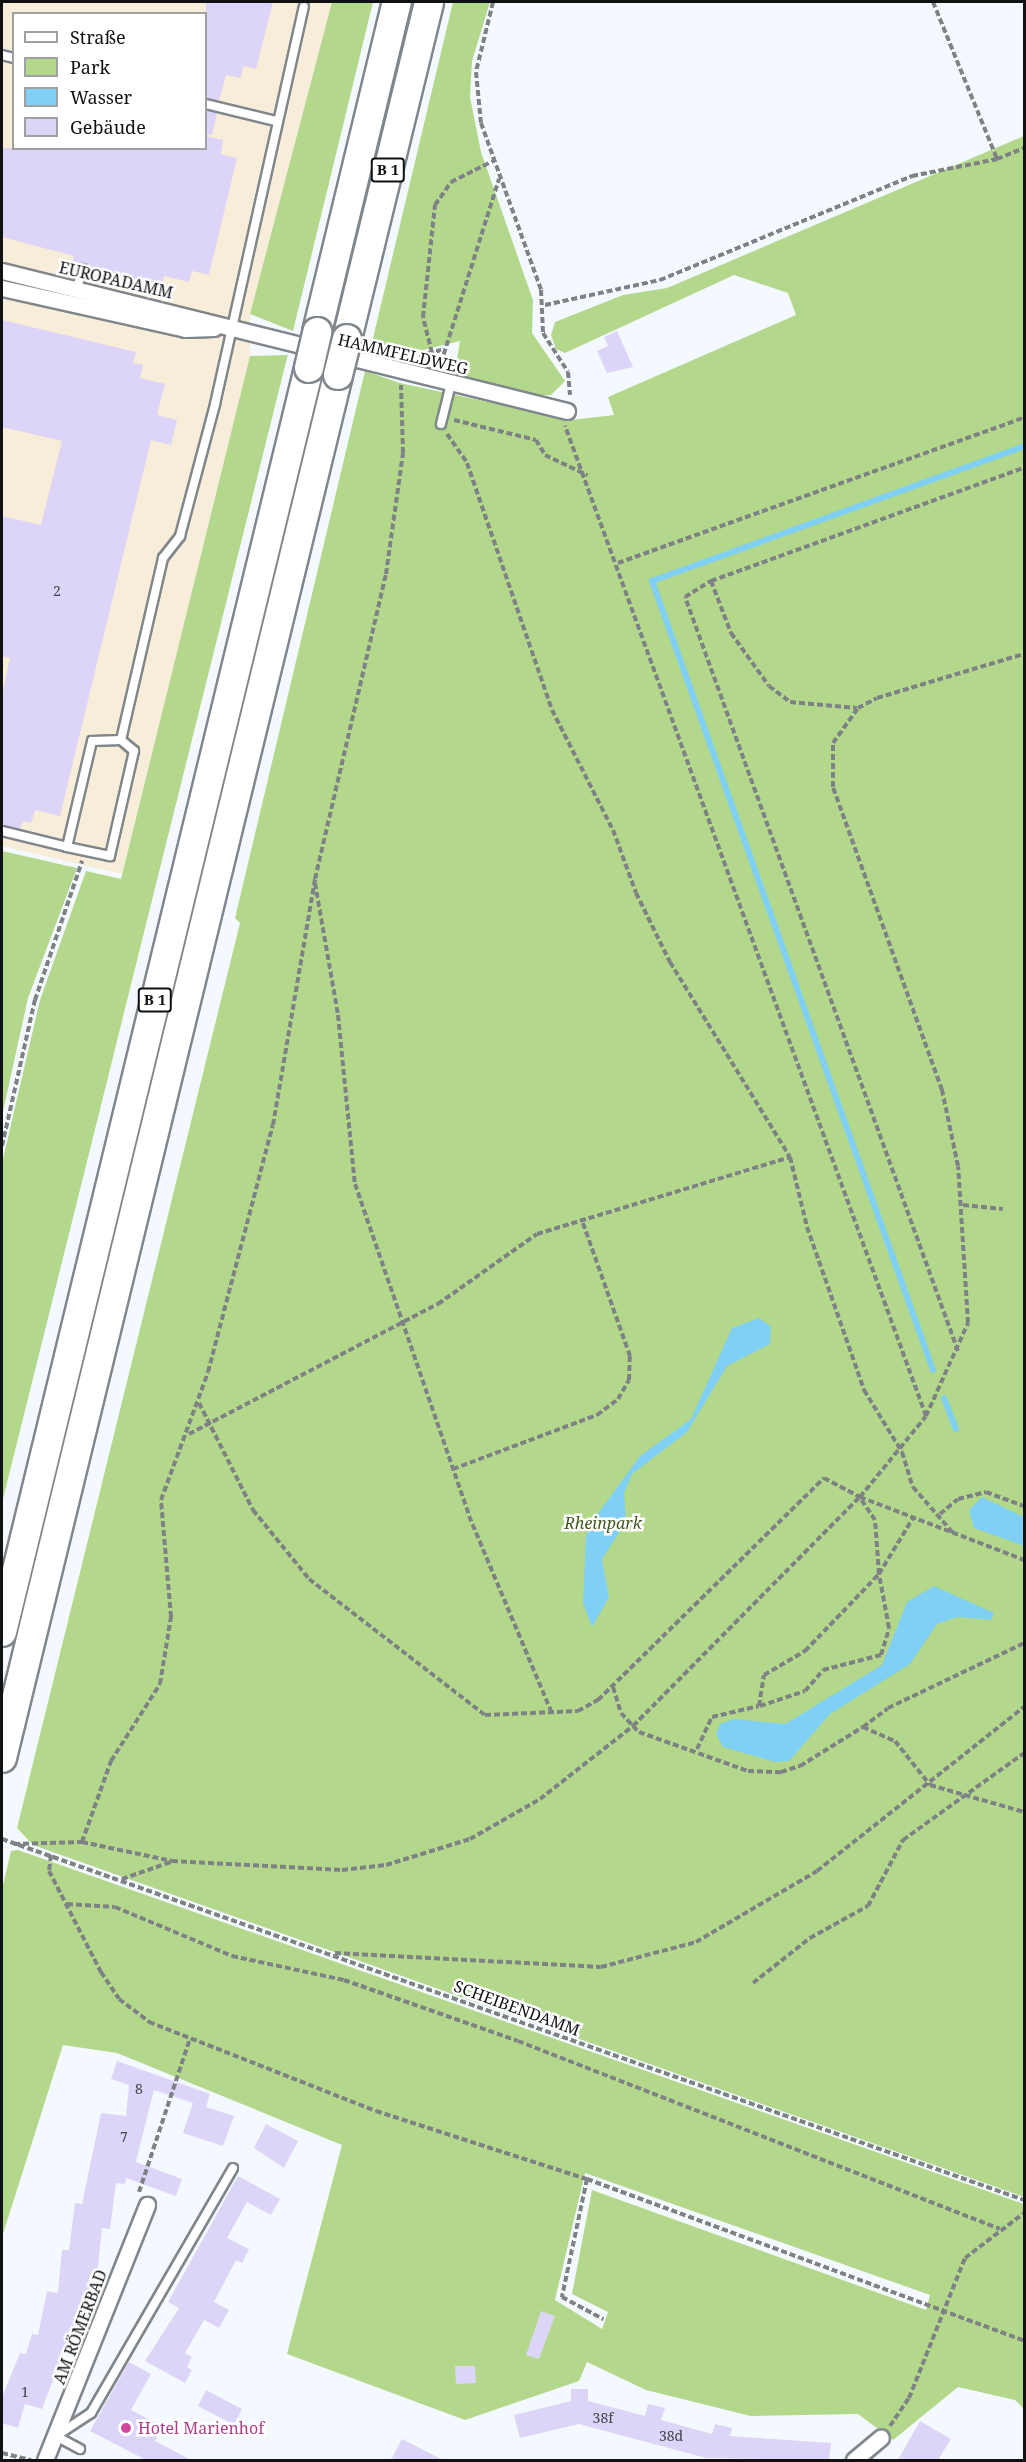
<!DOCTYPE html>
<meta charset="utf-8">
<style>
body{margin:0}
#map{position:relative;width:1026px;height:2462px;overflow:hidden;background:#f3f9fe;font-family:"Noto Serif",serif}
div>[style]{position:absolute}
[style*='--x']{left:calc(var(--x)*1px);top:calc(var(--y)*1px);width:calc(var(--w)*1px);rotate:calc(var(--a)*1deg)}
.commercial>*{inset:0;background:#f7edd8}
.green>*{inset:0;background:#b3d88b}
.water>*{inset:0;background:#7fd0f4}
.stream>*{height:6px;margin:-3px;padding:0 3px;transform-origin:3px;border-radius:3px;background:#7fd0f4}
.building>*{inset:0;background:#ddd5f7}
.path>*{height:4px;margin-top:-2px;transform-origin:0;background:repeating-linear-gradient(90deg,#7e8285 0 6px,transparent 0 9px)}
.roads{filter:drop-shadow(2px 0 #80878c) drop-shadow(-2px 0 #80878c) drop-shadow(0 2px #80878c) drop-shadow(0 -2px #80878c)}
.service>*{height:8px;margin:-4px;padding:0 4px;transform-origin:4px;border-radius:4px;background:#fff}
.minor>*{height:15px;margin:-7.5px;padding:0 7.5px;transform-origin:7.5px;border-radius:7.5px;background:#fff}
.motorway>*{height:28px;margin:-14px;padding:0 14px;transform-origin:14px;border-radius:14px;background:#fff}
.bridges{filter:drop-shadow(2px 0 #80878c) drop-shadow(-2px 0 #80878c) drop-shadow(0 2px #80878c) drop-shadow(0 -2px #80878c)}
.motorway-bridge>*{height:28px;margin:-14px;padding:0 14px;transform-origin:14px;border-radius:14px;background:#fff}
.dots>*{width:16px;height:16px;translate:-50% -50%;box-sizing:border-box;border:3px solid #fff;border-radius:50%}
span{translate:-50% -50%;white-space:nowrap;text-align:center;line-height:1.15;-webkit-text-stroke:5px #fff;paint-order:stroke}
.number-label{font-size:14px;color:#42424c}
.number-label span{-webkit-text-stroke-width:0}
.shield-label span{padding:2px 4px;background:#fff;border:2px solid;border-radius:4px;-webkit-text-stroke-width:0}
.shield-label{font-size:15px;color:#0f1113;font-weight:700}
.street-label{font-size:16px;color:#0f1113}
.park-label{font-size:16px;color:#405920;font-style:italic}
.hotel-label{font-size:16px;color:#b23c85}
.left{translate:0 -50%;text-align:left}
.frame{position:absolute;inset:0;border:3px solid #0f1113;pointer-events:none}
.legend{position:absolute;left:12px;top:12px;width:195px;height:138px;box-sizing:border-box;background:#fff;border:2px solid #9fa0a1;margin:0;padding:8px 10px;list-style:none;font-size:18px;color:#0f1113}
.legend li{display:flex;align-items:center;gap:12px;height:30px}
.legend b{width:30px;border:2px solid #9fa0a1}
</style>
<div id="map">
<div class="commercial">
<div style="clip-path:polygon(evenodd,2px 2px,332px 2px,250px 314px,250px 356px,122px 874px,2px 846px,2px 2px,14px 14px,206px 14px,206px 148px,14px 148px,14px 14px)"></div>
</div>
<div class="green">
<div style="clip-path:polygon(332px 2px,373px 2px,293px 331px,250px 314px)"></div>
<div style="clip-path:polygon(453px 2px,490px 2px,472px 61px,470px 97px,481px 152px,533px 300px,532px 333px,565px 381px,551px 395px,531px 396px,454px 377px,460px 341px,386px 359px,369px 355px)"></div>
<div style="clip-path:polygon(1024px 136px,1024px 2197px,33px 1845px,17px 1828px,240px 923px,235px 918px,365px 371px,400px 383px,571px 420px,614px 415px,608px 397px,796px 315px,788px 293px,734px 275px,565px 353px,556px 349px,551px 335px,555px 322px,623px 295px,667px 288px)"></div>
<div style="clip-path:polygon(288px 355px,286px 362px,2px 1503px,2px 1163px,40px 1000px,86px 871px,121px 879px,250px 356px)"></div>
<div style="clip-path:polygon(2px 851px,77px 868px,28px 998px,2px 1116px)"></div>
<div style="clip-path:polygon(evenodd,18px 1850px,1024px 2204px,1024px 2409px,1015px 2400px,958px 2387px,893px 2440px,858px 2414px,751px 2416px,646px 2390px,587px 2362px,579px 2381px,465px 2420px,287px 2354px,342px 2145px,117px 2053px,63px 2045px,2px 2237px,2px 1889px,11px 1851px,18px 1850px,585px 2173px,930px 2295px,926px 2310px,592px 2190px,572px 2294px,608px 2312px,602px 2329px,555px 2300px,585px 2173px)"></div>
</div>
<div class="water">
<div style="clip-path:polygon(759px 1318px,771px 1327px,770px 1344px,727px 1366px,687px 1432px,632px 1474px,624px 1493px,626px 1522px,602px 1559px,609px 1597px,592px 1627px,583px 1603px,586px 1536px,594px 1519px,640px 1456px,691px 1419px,732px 1328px)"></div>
<div style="clip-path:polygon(982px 1497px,1024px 1517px,1024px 1546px,974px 1528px,969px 1510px)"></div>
<div style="clip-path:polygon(934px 1586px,994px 1613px,991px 1620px,958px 1617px,937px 1624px,910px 1664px,830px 1714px,789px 1761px,775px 1762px,723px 1747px,716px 1734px,720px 1724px,734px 1719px,785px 1724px,882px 1665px,907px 1602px)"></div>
</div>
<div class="stream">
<div style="--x:933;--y:1370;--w:838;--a:-109.6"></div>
<div style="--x:652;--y:581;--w:396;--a:-19.9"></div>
<div style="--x:944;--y:1398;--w:33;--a:69"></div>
</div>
<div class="building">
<div style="clip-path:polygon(206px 2px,273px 2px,256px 69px,243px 66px,241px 78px,226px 75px,219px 101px,206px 98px)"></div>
<div style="clip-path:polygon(206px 110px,217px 113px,212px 135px,206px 134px)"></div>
<div style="clip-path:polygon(206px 136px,223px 140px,221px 154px,237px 158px,209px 275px,192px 271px,189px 282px,164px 276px,161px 289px,88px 270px,83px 263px,71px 266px,74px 256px,2px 237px,2px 148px,206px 148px)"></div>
<div style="clip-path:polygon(2px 320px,136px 352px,133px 363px,143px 365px,140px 378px,165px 384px,157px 415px,177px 420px,171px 445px,151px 440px,60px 816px,35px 810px,31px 823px,23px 821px,20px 829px,2px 825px,2px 695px,10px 658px,2px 656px,2px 516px,41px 525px,62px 441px,2px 427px)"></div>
<div style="clip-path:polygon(617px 331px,633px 367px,607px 373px,597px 351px,608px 346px,604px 337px)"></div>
<div style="clip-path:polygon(117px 2061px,210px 2094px,206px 2107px,234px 2116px,223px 2146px,183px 2133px,193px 2103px,154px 2090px,136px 2162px,182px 2179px,176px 2196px,126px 2178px,125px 2184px,116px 2183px,110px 2229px,102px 2228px,97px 2276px,93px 2275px,83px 2320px,77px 2318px,42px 2409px,25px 2404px,18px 2428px,2px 2423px,2px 2397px,20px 2353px,26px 2354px,32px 2334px,38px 2335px,47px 2291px,58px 2293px,62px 2250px,69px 2250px,75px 2203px,82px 2204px,101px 2113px,126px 2116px,129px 2085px,111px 2079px)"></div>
<div style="clip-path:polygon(266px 2124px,298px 2141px,284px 2168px,254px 2148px)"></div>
<div style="clip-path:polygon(238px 2176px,280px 2199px,271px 2215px,247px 2202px,227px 2238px,249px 2249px,242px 2263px,236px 2260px,214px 2302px,229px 2310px,219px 2328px,204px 2320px,185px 2353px,192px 2357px,187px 2367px,192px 2370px,185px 2383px,145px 2361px,179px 2308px,168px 2302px)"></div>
<div style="clip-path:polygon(541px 2311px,555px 2316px,539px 2359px,526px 2355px)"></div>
<div style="clip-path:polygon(129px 2362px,151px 2374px,131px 2410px,162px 2426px,155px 2441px,191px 2460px,146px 2460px,90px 2431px)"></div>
<div style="clip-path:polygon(455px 2366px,475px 2366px,476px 2383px,456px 2384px)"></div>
<div style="clip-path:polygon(571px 2389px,588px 2389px,588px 2401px,645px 2416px,648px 2404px,665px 2408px,661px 2420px,712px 2434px,715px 2424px,732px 2428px,730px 2436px,831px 2443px,829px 2460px,706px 2458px,579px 2424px,520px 2438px,514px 2415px,571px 2401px)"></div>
<div style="clip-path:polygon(206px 2390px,242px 2409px,234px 2425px,198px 2406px)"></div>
<div style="clip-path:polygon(920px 2421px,951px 2439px,938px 2460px,898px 2460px)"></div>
<div style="clip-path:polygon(402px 2439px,443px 2460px,391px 2460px)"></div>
</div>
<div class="path">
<div style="--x:493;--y:2;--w:72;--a:103.7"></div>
<div style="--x:476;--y:72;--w:51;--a:84.4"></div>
<div style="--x:481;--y:123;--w:177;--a:70.2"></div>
<div style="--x:541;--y:290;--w:43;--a:87.3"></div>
<div style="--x:543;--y:333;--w:46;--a:57.3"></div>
<div style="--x:568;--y:372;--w:23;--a:85"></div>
<div style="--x:933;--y:2;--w:170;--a:67.8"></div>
<div style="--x:545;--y:305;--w:118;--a:-12.3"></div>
<div style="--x:660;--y:280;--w:273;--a:-22.4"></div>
<div style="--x:912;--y:176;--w:87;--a:-11.3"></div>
<div style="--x:997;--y:159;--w:29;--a:-22"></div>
<div style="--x:432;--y:353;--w:37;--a:-104"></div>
<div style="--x:423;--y:317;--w:113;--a:-83.9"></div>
<div style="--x:435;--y:205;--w:28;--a:-55"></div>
<div style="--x:451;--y:182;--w:47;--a:-26.6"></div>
<div style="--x:419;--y:356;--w:23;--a:-15"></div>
<div style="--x:441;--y:363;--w:193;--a:-72.5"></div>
<div style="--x:454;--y:420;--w:84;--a:13.7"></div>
<div style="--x:536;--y:440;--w:17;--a:59"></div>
<div style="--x:545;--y:455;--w:47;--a:25.5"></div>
<div style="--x:447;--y:434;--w:35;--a:55"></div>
<div style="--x:467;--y:463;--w:261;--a:71"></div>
<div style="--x:552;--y:710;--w:135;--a:63.1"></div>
<div style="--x:613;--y:830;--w:67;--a:69.9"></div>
<div style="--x:636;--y:893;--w:77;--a:63.8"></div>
<div style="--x:670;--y:962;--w:229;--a:58.4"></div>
<div style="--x:790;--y:1157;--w:72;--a:76.3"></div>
<div style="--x:807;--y:1227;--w:173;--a:70.7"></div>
<div style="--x:864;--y:1390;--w:73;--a:58.5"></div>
<div style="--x:902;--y:1452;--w:37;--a:73"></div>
<div style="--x:913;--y:1487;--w:61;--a:49"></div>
<div style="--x:618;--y:563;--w:431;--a:-19.7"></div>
<div style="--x:711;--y:581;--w:56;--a:69"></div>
<div style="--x:731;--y:633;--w:65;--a:54.4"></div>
<div style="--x:769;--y:686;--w:26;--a:37"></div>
<div style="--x:790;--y:702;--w:67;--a:5.1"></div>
<div style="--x:315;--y:883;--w:134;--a:80.1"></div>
<div style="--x:338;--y:1015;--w:170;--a:84.3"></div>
<div style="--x:355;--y:1184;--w:351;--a:71"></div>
<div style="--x:469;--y:1516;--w:214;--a:67.2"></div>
<div style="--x:2;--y:1146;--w:150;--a:-77.3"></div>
<div style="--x:35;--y:1000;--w:147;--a:-71.3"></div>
<div style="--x:963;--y:1205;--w:40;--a:5.7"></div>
<div style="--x:958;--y:1351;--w:802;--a:-109.9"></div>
<div style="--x:685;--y:597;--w:31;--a:-32"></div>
<div style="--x:711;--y:581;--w:333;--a:-19.9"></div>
<div style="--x:199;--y:1403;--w:120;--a:63.2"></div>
<div style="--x:253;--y:1510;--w:89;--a:50.9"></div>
<div style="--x:309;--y:1579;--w:222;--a:37.7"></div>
<div style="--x:485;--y:1715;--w:93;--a:-2.5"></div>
<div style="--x:578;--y:1711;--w:23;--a:-29"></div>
<div style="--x:598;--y:1700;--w:317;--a:-44.5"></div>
<div style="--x:824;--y:1478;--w:41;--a:27.8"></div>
<div style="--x:860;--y:1497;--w:176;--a:21"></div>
<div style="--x:926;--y:1416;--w:102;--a:-65.7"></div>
<div style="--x:968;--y:1323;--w:157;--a:-93.6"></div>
<div style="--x:958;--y:1166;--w:78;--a:-101.9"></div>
<div style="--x:942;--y:1090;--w:322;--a:-109.8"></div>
<div style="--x:833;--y:787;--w:44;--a:-90"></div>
<div style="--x:833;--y:743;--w:43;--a:-54.5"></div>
<div style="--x:858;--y:708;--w:21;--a:-28"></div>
<div style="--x:877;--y:698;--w:153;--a:-16.7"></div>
<div style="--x:189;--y:1434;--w:281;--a:-27.6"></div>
<div style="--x:438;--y:1304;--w:121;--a:-35.3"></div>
<div style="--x:537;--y:1234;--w:264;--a:-16.9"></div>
<div style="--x:453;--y:1469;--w:154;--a:-20.6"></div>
<div style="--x:597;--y:1415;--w:26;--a:-37"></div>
<div style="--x:618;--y:1399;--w:22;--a:-60"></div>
<div style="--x:629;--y:1380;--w:24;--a:-88"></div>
<div style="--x:630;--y:1356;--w:146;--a:-109.5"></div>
<div style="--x:940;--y:1514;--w:23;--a:-40"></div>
<div style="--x:958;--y:1499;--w:29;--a:-14"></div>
<div style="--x:986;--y:1492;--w:40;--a:20.2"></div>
<div style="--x:613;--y:1687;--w:27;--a:73"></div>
<div style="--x:621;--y:1713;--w:26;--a:47"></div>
<div style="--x:639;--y:1732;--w:116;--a:19.7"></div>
<div style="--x:748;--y:1771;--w:33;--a:2"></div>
<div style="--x:781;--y:1772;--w:20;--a:-18"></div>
<div style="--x:800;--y:1766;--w:74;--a:-31.8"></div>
<div style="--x:863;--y:1727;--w:35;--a:24"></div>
<div style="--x:895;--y:1741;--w:56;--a:51.5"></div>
<div style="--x:930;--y:1785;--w:98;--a:16"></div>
<div style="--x:760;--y:1706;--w:47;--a:-18.4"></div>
<div style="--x:805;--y:1691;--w:28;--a:-49"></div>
<div style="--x:823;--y:1670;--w:60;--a:-14.5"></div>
<div style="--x:881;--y:1655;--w:28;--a:-73"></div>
<div style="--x:889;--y:1628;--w:55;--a:-100.5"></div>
<div style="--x:879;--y:1574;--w:66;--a:-58.7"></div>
<div style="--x:863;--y:1727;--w:31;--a:-37"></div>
<div style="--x:888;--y:1708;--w:151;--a:-25.5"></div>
<div style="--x:697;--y:1749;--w:35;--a:-65"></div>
<div style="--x:712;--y:1717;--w:48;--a:-13.2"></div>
<div style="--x:759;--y:1706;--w:31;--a:-81"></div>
<div style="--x:764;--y:1675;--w:48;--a:-30.3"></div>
<div style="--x:805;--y:1651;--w:107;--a:-46.1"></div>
<div style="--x:879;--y:1574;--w:54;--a:-94.2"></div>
<div style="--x:875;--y:1520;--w:27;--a:-124"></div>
<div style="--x:2;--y:1839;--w:1084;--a:19.45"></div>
<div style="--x:82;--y:1842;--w:86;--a:-70.3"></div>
<div style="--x:111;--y:1761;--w:91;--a:-57.5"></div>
<div style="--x:160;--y:1684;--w:68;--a:-80.7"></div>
<div style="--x:171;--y:1617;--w:117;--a:-94.9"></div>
<div style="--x:161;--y:1500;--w:136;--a:-69.8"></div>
<div style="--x:208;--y:1372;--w:255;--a:-75.3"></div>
<div style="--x:273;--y:1125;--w:250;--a:-80.3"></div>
<div style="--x:315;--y:879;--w:313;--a:-76.9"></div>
<div style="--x:386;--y:574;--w:122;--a:-82"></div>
<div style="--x:403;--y:453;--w:68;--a:-91.7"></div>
<div style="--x:14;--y:1844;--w:68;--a:-1.7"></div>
<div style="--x:82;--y:1842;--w:92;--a:11.9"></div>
<div style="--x:172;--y:1861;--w:170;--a:3"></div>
<div style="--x:342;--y:1870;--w:44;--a:-6.5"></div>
<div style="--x:386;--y:1865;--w:88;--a:-17.2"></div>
<div style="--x:470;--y:1839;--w:81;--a:-29.7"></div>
<div style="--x:540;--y:1799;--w:118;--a:-38.1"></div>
<div style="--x:633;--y:1726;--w:322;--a:-45.3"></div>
<div style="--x:860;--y:1497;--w:104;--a:-50.8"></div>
<div style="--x:926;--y:1416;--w:1054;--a:-110.03"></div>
<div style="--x:51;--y:1855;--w:16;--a:97"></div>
<div style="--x:49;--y:1871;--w:114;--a:62.8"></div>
<div style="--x:101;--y:1972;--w:32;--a:56"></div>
<div style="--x:119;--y:1999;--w:38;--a:37"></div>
<div style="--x:149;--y:2022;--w:244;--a:21.4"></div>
<div style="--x:376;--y:2111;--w:222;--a:17.9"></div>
<div style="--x:587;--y:2179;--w:466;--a:20.3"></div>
<div style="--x:122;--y:1879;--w:52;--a:-19.1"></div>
<div style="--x:67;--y:1904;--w:48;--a:3.6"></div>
<div style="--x:115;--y:1907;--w:127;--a:22.7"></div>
<div style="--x:232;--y:1956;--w:115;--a:12.1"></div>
<div style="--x:344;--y:1980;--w:184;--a:19.3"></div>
<div style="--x:518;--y:2041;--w:517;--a:21.31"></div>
<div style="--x:335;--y:1953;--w:266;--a:3"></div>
<div style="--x:601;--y:1967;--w:98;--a:-14.7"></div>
<div style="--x:696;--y:1942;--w:140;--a:-30.4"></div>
<div style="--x:817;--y:1871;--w:264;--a:-38.4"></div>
<div style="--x:753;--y:1983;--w:73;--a:-38.3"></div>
<div style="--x:810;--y:1938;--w:66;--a:-28.9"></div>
<div style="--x:868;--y:1906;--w:75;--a:-62.1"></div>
<div style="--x:903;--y:1840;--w:149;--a:-35.7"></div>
<div style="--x:587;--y:2179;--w:121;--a:102"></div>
<div style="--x:562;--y:2297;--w:47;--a:28.2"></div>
<div style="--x:139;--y:2192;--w:161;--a:-71.6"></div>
<div style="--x:890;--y:2426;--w:34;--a:-56"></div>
<div style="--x:909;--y:2398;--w:151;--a:-68.2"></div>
<div style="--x:965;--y:2258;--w:74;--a:-37.3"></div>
<div style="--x:2;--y:2453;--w:30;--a:14"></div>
</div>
<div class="roads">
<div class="service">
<div style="--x:2;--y:55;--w:12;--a:14"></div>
<div style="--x:206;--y:104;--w:72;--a:13.7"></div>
<div style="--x:76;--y:292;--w:24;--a:-75"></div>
<div style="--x:441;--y:424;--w:41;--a:-76"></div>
<div style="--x:121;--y:740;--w:17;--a:40"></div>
<div style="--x:134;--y:751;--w:108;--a:102.9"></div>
<div style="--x:110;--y:856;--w:44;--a:-168.2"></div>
<div style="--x:67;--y:847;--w:109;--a:-76.7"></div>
<div style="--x:92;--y:741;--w:29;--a:-2"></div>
<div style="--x:121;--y:740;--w:187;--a:-77"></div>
<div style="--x:163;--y:558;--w:28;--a:-52"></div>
<div style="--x:180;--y:536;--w:137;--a:-75.1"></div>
<div style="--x:215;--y:404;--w:407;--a:-77.4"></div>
<div style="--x:2;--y:831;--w:67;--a:13.8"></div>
<div style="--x:80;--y:2449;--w:27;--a:-152"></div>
<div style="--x:56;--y:2436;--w:42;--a:-33.3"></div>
<div style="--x:91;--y:2413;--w:283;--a:-59.9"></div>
</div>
<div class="minor">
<div style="--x:2;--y:271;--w:582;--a:13.92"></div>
<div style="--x:2;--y:288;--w:188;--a:12.6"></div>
<div style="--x:185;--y:329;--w:29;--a:-2"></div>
<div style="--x:45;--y:2460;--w:275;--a:-68.2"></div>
<div style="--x:854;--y:2460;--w:35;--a:-40"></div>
</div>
<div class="motorway">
<div style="--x:317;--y:332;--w:340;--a:-76.4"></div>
<div style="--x:347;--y:339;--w:347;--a:-76.3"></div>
<div style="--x:2;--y:1632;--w:1301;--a:-76.35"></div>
<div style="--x:2;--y:1758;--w:1423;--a:-76.34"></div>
</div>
</div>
<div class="bridges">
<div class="motorway-bridge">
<div style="--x:309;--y:368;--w:37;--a:-77"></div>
<div style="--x:338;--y:375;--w:37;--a:-76"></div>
</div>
</div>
<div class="dots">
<div style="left:126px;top:2428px;background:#d1479c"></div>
</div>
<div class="number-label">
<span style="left:57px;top:591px">2</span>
<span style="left:139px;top:2089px">8</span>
<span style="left:124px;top:2137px">7</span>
<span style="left:25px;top:2392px">1</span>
<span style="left:603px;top:2418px">38f</span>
<span style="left:671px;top:2436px">38d</span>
</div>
<div class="shield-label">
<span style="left:388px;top:170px">B 1</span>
<span style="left:155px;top:1000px">B 1</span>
</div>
<div class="street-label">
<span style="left:116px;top:280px;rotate:13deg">EUROPADAMM</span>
<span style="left:403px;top:354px;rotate:13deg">HAMMFELDWEG</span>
<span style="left:517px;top:2008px;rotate:20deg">SCHEIBENDAMM</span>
<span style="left:80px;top:2327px;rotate:-69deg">AM RÖMERBAD</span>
</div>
<div class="park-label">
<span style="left:603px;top:1523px">Rheinpark</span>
</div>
<div class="hotel-label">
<span class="left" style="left:138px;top:2428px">Hotel Marienhof</span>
</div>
<div class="frame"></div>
<ul class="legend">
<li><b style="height:8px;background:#fff"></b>Straße</li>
<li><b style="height:16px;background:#b3d88b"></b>Park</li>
<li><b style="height:16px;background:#7fd0f4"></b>Wasser</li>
<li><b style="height:16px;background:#ddd5f7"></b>Gebäude</li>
</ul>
</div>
